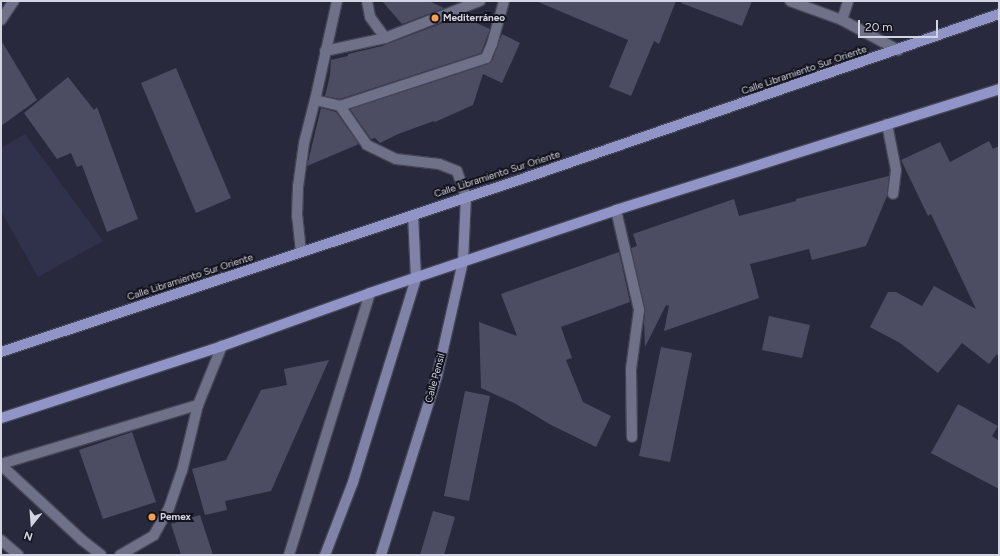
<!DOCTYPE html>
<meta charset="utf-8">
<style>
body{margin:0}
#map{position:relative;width:1000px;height:556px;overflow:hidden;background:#28293d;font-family:Figtree,sans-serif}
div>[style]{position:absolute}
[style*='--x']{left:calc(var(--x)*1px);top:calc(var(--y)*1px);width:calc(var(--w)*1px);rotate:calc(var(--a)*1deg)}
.built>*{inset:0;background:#30324b}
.building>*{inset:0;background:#4c4d63}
.roads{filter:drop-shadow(1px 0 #444555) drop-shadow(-1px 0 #444555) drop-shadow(0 1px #444555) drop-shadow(0 -1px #444555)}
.service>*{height:10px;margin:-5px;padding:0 5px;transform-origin:5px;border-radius:5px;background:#6f7188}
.minor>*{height:10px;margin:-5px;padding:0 5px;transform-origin:5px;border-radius:5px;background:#6f7188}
.tertiary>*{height:10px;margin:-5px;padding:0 5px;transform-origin:5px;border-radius:5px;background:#6f7188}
.secondary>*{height:10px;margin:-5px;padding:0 5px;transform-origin:5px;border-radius:5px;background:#8082a7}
.primary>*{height:10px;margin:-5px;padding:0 5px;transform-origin:5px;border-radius:5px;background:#9194c6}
.dots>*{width:11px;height:11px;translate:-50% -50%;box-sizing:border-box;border:2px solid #12131c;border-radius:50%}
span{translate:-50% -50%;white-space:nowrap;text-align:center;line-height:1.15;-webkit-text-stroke:4px #12131c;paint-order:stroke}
.poi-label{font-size:10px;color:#d4d5e2;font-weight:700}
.left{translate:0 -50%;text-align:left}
.street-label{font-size:10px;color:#d4d5e2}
.frame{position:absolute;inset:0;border:2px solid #d4d5e2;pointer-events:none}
.north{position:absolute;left:12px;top:504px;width:40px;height:40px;-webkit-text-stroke:3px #12131c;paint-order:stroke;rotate:197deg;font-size:11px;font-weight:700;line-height:16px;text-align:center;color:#d4d5e2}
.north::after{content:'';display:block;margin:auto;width:14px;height:18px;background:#d4d5e2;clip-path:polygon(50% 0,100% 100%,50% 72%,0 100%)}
.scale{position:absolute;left:858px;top:20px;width:80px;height:18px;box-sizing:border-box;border:2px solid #d4d5e2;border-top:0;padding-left:5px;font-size:12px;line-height:14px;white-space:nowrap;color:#d4d5e2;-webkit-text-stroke:3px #12131c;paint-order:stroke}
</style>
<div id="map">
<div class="built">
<div style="clip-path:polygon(25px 134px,103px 241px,38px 277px,1px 211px,1px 148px)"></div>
</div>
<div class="building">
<div style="clip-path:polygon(382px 1px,429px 1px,444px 8px,402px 24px)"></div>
<div style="clip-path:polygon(536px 1px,676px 1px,659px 44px,654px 41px,631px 96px,609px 87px,628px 40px)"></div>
<div style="clip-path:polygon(682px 1px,752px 1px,742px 26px,681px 3px)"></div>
<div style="clip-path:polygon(461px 16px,490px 29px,481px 53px,340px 99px,325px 96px,330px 75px,331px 60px,348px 56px,348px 54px,382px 46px)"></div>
<div style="clip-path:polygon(502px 34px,520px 43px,502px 83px,483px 74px,473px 105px,435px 122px,434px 121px,398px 134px,380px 143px,375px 138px,371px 139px,350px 109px,488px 64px,492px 61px)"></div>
<div style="clip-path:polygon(1px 40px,37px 100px,1px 126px)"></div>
<div style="clip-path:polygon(176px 68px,231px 198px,196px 213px,141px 83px)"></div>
<div style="clip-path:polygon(68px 77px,94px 110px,97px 107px,138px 219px,107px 232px,82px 165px,77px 167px,71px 153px,57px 159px,24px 113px)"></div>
<div style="clip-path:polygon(321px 108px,336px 112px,359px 144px,307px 166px)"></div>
<div style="clip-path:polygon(989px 141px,993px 149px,999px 146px,999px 358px,997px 354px,989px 364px,962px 343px,938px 373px,900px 343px,870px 327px,888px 292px,896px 292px,922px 306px,934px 286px,976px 309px,931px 214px,928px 216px,901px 160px,940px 142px,950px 162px)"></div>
<div style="clip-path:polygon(889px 176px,887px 196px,866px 246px,812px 260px,809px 249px,750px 264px,759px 298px,664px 331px,669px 306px,666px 305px,645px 347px,644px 323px,645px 309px,631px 248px,637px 246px,633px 234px,734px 199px,739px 216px,796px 201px,796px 199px)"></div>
<div style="clip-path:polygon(619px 252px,630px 302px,561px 327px,572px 358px,566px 360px,583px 402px,611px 416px,596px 447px,551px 425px,516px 404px,481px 388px,479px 322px,517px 336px,501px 294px)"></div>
<div style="clip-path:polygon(769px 316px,810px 325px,802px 358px,762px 350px)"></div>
<div style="clip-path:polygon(661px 347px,692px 353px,670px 462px,639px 456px)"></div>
<div style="clip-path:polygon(329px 360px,271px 491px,225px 501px,227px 510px,205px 515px,192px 469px,226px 460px,261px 390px,287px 385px,284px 369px)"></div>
<div style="clip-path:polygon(465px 391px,490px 396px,469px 501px,444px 496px)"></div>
<div style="clip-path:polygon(958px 404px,998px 426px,992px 436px,999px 441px,999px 489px,931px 453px)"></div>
<div style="clip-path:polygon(132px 432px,156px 502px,103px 519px,79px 450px)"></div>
<div style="clip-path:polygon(433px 511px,455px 517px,444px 555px,420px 555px)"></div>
<div style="clip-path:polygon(200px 515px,213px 555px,181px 555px,171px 524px)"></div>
</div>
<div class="roads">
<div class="service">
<div style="--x:337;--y:1;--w:101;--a:102.5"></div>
<div style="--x:315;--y:100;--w:26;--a:13"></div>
<div style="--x:340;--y:106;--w:47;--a:55.3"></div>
<div style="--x:367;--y:145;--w:32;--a:26"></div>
<div style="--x:396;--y:159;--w:43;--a:6.6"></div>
<div style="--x:439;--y:164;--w:19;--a:21"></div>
<div style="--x:457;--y:171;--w:28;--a:71"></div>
<div style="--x:367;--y:1;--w:16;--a:79"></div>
<div style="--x:370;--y:17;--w:26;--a:54"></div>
<div style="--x:325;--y:51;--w:61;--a:-12.2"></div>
<div style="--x:385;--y:38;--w:102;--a:-21.3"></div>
<div style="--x:340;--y:106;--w:154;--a:-18.2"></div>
<div style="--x:486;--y:58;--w:15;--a:-67"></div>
<div style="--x:492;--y:44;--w:45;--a:-74.4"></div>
<div style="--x:887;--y:124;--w:47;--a:78.9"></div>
<div style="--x:896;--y:170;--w:24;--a:97"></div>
<div style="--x:616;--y:210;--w:103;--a:77"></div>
<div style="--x:639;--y:310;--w:60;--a:97.7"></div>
<div style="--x:631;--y:369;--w:68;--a:89.2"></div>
<div style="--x:301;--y:252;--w:36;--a:-96"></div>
<div style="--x:297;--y:216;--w:29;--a:-88"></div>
<div style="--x:298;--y:187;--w:44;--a:-82.2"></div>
<div style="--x:304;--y:143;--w:44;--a:-75.7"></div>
<div style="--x:1;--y:464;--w:206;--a:-16.7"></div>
<div style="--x:1;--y:465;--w:110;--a:42.8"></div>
<div style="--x:82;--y:540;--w:24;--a:38"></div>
<div style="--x:1;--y:540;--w:23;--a:41"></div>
<div style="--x:120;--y:555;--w:39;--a:-30"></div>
<div style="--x:154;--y:535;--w:31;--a:-61"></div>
<div style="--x:169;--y:508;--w:39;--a:-71"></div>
<div style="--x:182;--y:471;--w:68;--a:-76.4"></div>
<div style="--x:198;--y:405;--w:64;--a:-67.9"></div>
<div style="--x:289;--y:555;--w:274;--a:-72.8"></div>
</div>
<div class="minor">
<div style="--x:1;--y:20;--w:23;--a:-56"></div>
<div style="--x:842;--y:20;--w:20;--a:-72"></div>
</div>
<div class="tertiary">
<div style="--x:790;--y:1;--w:55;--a:20.1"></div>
<div style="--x:842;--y:20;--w:64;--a:28.2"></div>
</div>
<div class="secondary">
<div style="--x:325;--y:555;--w:78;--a:-69"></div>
<div style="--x:353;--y:482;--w:214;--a:-72.8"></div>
<div style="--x:416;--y:278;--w:63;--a:-92.7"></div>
<div style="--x:381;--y:555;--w:188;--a:-72.6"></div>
<div style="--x:437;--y:376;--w:117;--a:-77.2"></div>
<div style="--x:463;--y:262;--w:65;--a:-87.4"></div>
</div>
<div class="primary">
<div style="--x:1;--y:352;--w:549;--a:-18.37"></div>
<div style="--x:522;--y:179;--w:505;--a:-19.08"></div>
<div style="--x:1;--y:418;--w:232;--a:-18"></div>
<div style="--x:222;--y:346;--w:157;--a:-19.7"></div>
<div style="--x:370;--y:293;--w:260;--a:-18.6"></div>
<div style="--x:616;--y:210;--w:402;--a:-17.5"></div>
</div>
</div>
<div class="dots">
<div style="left:435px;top:18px;background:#fa9f4f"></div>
<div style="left:152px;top:517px;background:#fa9f4f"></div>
</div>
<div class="poi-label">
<span class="left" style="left:443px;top:18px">Mediterráneo</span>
<span class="left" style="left:160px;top:517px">Pemex</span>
</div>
<div class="street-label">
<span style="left:804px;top:70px;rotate:-19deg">Calle Libramiento Sur Oriente</span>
<span style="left:497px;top:174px;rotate:-18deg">Calle Libramiento Sur Oriente</span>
<span style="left:190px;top:277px;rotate:-18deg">Calle Libramiento Sur Oriente</span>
<span style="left:435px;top:378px;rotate:-75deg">Calle Pensil</span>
</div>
<div class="frame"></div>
<div class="north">N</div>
<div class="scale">20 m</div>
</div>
